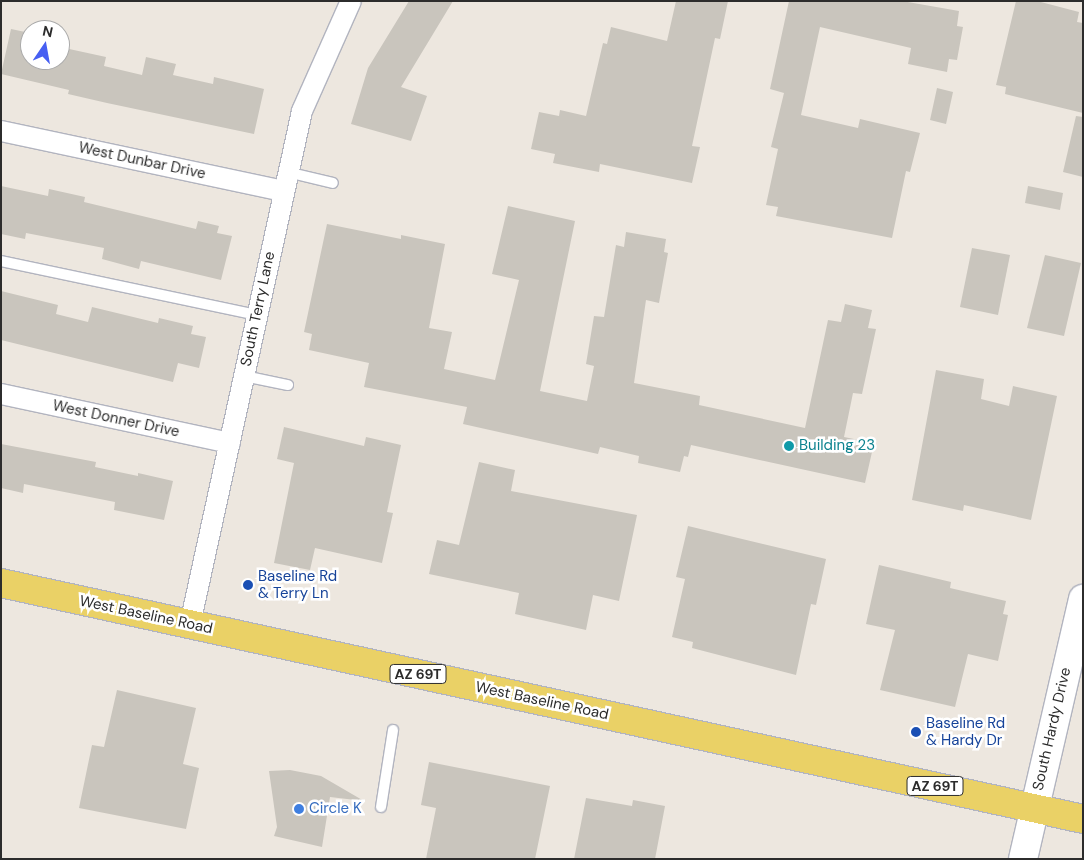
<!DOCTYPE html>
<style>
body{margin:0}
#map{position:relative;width:1084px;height:860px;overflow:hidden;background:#ede7df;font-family:"DM Sans",sans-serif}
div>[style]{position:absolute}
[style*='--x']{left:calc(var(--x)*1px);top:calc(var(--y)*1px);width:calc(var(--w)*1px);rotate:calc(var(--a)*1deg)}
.building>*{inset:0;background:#c9c5bd}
.roads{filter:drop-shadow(1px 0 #b2b4bf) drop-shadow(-1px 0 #b2b4bf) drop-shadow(0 1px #b2b4bf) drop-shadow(0 -1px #b2b4bf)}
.lane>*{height:10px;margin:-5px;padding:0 5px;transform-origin:5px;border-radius:5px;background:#fff}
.street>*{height:20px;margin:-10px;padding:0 10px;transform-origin:10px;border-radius:10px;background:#fff}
.secondary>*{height:28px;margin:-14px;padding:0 14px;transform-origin:14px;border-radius:14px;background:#fff}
.primary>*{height:28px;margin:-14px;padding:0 14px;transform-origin:14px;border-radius:14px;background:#ead166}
.dots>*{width:14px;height:14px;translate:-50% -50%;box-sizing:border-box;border:2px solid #fff;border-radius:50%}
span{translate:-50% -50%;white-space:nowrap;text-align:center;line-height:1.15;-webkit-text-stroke:5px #fff;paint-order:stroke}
.shield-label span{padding:1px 4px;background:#fff;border:1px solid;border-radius:4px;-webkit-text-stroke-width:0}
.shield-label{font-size:14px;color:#2c2c2c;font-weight:700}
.street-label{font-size:15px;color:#2c2c2c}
.culture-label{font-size:15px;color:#0d838f}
.left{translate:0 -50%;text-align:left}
.transit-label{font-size:15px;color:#164399}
.shop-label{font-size:15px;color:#366cbe}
.frame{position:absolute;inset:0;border:2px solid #2c2c2c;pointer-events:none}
.north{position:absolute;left:20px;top:20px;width:50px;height:50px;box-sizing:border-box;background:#fff;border:1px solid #ababab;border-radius:50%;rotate:12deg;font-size:14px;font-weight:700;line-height:20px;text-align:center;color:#2c2c2c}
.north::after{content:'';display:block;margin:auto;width:18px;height:22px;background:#475ff2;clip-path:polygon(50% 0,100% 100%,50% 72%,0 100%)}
</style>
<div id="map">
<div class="building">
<div style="clip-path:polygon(409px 1px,453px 1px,401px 87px,427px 96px,411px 141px,351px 124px,368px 68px)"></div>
<div style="clip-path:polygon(676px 1px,728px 1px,720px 39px,715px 38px,692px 146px,700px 147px,692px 183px,600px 164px,599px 172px,553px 163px,555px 154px,531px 149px,539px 112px,559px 116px,560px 110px,586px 116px,603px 43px,607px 44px,611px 27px,667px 41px)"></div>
<div style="clip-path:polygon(789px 1px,902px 1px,959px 11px,957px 26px,963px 27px,957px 60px,949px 59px,947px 72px,908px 64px,911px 48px,820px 27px,801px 115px,858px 128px,860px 119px,920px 133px,910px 172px,906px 171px,892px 238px,776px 216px,778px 207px,766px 205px,778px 149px,771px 147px,784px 93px,770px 89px)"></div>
<div style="clip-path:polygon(1016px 1px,1037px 1px,1079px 12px,1077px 22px,1083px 23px,1083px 113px,1005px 94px,1006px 87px,996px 85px)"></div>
<div style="clip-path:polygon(11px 29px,30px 33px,30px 60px,60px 60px,60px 47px,106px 57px,104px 66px,142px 75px,146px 57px,176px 64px,173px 75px,213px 84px,214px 77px,264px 89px,254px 134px,107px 103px,68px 94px,69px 90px,1px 74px)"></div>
<div style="clip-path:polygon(937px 88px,953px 92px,946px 124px,930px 120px)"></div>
<div style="clip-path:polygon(1076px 116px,1083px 117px,1083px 177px,1063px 172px)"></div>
<div style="clip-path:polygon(1px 186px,48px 196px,49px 189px,85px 197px,84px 202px,196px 229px,198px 221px,219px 226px,217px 233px,232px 236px,221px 280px,141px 261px,139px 269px,102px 259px,104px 248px,26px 233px,25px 239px,1px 234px)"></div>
<div style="clip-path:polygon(1028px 186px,1063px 193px,1060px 210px,1025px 203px)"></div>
<div style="clip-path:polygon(508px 206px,575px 221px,540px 391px,587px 401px,594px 366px,586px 364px,594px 316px,604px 317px,616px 245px,624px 247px,626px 232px,666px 239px,664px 252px,668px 253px,659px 303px,646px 300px,634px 383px,700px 396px,699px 405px,805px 428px,828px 320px,841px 322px,845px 304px,872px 310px,868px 328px,876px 329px,862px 394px,853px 393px,844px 437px,874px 443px,865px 483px,691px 445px,688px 457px,684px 456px,680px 472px,638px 463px,639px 456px,600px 447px,598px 454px,463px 424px,467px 407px,364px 387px,369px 363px,309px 350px,312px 334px,304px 332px,327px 224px,401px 239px,401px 235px,445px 244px,429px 328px,452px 332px,444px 369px,495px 380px,519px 280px,492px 274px)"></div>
<div style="clip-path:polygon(972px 248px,1010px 255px,998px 315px,960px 307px)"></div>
<div style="clip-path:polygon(1045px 255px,1081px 263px,1064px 336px,1027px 328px)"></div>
<div style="clip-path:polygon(1px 291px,58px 305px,56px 314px,88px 322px,92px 307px,158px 323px,159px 318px,193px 326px,191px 334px,206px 337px,199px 368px,178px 363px,173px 382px,1px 340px)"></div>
<div style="clip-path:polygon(936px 370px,984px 379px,981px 399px,1009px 406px,1013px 386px,1057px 396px,1031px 520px,964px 505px,963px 511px,912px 500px)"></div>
<div style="clip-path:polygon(284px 427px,364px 446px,366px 437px,401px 445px,387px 512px,393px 513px,382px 563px,315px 548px,310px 570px,274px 563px,294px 463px,277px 459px)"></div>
<div style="clip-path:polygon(1px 444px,96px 462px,95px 467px,138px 476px,138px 473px,173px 481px,164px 520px,114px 510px,115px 502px,24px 484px,23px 493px,1px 488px)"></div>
<div style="clip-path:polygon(479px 462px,515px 470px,511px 491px,637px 515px,619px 601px,593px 595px,586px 630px,515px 614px,519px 593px,429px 574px,437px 540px,459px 545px)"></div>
<div style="clip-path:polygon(688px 526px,826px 559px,816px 605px,811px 604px,796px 675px,692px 648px,693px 642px,672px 637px,685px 579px,676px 577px)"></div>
<div style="clip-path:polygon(879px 565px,951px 582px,950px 588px,1006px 601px,1003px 614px,1008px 615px,998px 661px,968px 654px,955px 707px,880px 690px,895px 630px,866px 624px)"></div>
<div style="clip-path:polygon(117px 690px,196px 708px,183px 764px,199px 768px,186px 829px,79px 808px,92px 745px,104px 747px)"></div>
<div style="clip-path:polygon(429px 762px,550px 786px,535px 859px,426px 859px,436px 808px,421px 805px)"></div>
<div style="clip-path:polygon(290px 770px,321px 776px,364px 801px,330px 797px,322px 847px,274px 836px,277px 827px,269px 771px)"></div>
<div style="clip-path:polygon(586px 798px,632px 806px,633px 800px,665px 806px,655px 859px,574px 859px)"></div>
</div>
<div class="roads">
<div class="lane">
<div style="--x:287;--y:172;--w:47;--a:13.4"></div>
<div style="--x:1;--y:261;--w:262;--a:11.9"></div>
<div style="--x:244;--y:376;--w:45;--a:11.6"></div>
<div style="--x:381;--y:807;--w:78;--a:-81.1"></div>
</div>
<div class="street">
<div style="--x:1;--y:131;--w:288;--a:12"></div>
<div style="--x:1;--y:394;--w:234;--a:12.1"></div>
<div style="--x:190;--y:624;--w:525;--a:-77.68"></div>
<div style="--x:302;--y:111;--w:120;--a:-66"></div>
</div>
<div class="secondary">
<div style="--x:1023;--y:859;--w:267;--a:-77"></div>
</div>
<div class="primary">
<div style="--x:1;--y:583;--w:1107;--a:12.3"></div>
</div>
</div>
<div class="dots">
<div style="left:789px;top:446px;background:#0f9aa8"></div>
<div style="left:248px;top:585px;background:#1a4fb4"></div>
<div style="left:916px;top:732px;background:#1a4fb4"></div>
<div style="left:299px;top:809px;background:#3f7fe0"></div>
</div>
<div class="shield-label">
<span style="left:418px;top:674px">AZ 69T</span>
<span style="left:935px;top:786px">AZ 69T</span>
</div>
<div class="street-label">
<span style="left:142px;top:161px;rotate:12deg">West Dunbar Drive</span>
<span style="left:258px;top:309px;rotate:-78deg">South Terry Lane</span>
<span style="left:116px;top:419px;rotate:12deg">West Donner Drive</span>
<span style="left:146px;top:615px;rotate:12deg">West Baseline Road</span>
<span style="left:542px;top:701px;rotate:12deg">West Baseline Road</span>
<span style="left:1052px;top:729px;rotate:-77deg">South Hardy Drive</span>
</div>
<div class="culture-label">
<span class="left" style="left:799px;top:446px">Building 23</span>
</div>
<div class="transit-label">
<span class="left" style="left:258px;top:585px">Baseline Rd<br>&amp; Terry Ln</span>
<span class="left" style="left:926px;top:732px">Baseline Rd<br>&amp; Hardy Dr</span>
</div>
<div class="shop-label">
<span class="left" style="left:309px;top:809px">Circle K</span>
</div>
<div class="frame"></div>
<div class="north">N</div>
</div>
